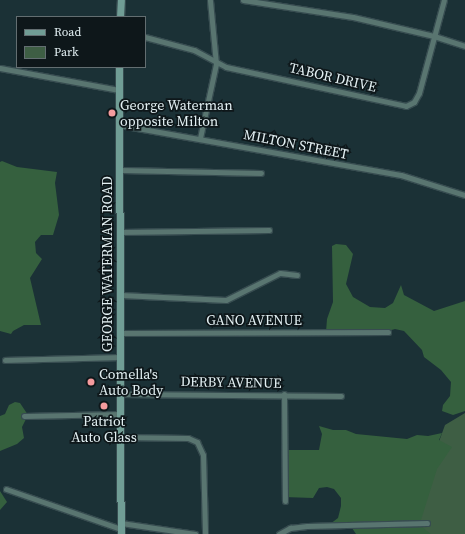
<!DOCTYPE html>
<style>
body{margin:0}
#map{position:relative;width:465px;height:534px;overflow:hidden;background:#1b3136;font-family:"Source Serif 4",serif}
div>[style]{position:absolute}
[style*='--x']{left:calc(var(--x)*1px);top:calc(var(--y)*1px);width:calc(var(--w)*1px);rotate:calc(var(--a)*1deg)}
.green>*{inset:0;background:#3e5e44}
.forest>*{inset:0;background:#35603e}
.roads{filter:drop-shadow(1px 0 #374c50) drop-shadow(-1px 0 #374c50) drop-shadow(0 1px #374c50) drop-shadow(0 -1px #374c50)}
.minor>*{height:5px;margin:-2.5px;padding:0 2.5px;transform-origin:2.5px;border-radius:2.5px;background:#597570}
.secondary>*{height:7px;margin:-3.5px;padding:0 3.5px;transform-origin:3.5px;border-radius:3.5px;background:#709d95}
.dots>*{width:11px;height:11px;translate:-50% -50%;box-sizing:border-box;border:2px solid #0e171a;border-radius:50%}
span{translate:-50% -50%;white-space:nowrap;text-align:center;line-height:1.15;-webkit-text-stroke:3.5px #0e171a;paint-order:stroke}
.street-label{font-size:14px;color:#e3f0f3}
.poi-label{font-size:14px;color:#e3f0f3}
.left{translate:0 -50%;text-align:left}
.legend{position:absolute;left:16px;top:16px;width:130px;height:52px;box-sizing:border-box;background:#0e171a;border:1px solid #636e71;margin:0;padding:5px 7px;list-style:none;font-size:12px;color:#e3f0f3}
.legend li{display:flex;align-items:center;gap:8px;height:20px}
.legend b{width:20px;border:1px solid #636e71}
</style>
<div id="map">
<div class="green">
<div style="clip-path:polygon(465px 413px,465px 534px,394px 534px,424px 483px,445px 425px)"></div>
</div>
<div class="forest">
<div style="clip-path:polygon(2px 161px,17px 167px,57px 172px,55px 183px,59px 215px,53px 235px,41px 235px,35px 242px,36px 253px,42px 259px,30px 278px,41px 325px,24px 325px,13px 331px,11px 334px,0 331px,0 162px)"></div>
<div style="clip-path:polygon(336px 244px,346px 245px,353px 254px,346px 284px,353px 297px,370px 307px,385px 308px,393px 303px,401px 285px,404px 295px,434px 311px,465px 301px,465px 411px,453px 415px,442px 411px,443px 405px,450px 396px,451px 382px,441px 370px,424px 357px,422px 350px,404px 331px,395px 329px,388px 331px,326px 332px,327px 319px,333px 302px,332px 246px)"></div>
<div style="clip-path:polygon(15px 402px,20px 403px,28px 415px,22px 427px,24px 438px,17px 444px,0 451px,0 416px,5px 414px,9px 405px)"></div>
<div style="clip-path:polygon(319px 426px,333px 430px,346px 430px,356px 434px,407px 439px,417px 435px,428px 436px,442px 433px,439px 440px,452px 447px,437px 469px,421px 520px,422px 527px,431px 534px,356px 534px,352px 528px,330px 524px,338px 518px,341px 506px,341px 498px,334px 489px,327px 487px,319px 488px,313px 498px,284px 497px,286px 450px,319px 450px,322px 434px)"></div>
<div style="clip-path:polygon(0 491px,7px 502px,0 510px)"></div>
</div>
<div class="roads">
<div class="minor">
<div style="--x:243;--y:0;--w:111;--a:8.8"></div>
<div style="--x:353;--y:17;--w:83;--a:13.2"></div>
<div style="--x:434;--y:36;--w:33;--a:18"></div>
<div style="--x:145;--y:37;--w:51;--a:14.9"></div>
<div style="--x:194;--y:50;--w:36;--a:28"></div>
<div style="--x:226;--y:67;--w:184;--a:12.2"></div>
<div style="--x:406;--y:106;--w:9;--a:-27"></div>
<div style="--x:414;--y:102;--w:10;--a:-61"></div>
<div style="--x:419;--y:93;--w:96;--a:-75"></div>
<div style="--x:0;--y:68;--w:121;--a:10.5"></div>
<div style="--x:120;--y:125;--w:285;--a:10.1"></div>
<div style="--x:401;--y:175;--w:67;--a:17.4"></div>
<div style="--x:200;--y:138;--w:76;--a:-77.8"></div>
<div style="--x:216;--y:64;--w:64;--a:-95.4"></div>
<div style="--x:121;--y:170;--w:140;--a:1.2"></div>
<div style="--x:120;--y:232;--w:149;--a:-0.8"></div>
<div style="--x:121;--y:295;--w:105;--a:2.7"></div>
<div style="--x:226;--y:300;--w:60;--a:-26.6"></div>
<div style="--x:280;--y:273;--w:17;--a:7"></div>
<div style="--x:120;--y:333;--w:268;--a:-0.2"></div>
<div style="--x:5;--y:360;--w:115;--a:-1.5"></div>
<div style="--x:120;--y:394;--w:221;--a:0.5"></div>
<div style="--x:284;--y:394;--w:107;--a:89.5"></div>
<div style="--x:24;--y:416;--w:96;--a:-1.2"></div>
<div style="--x:121;--y:437;--w:67;--a:0.9"></div>
<div style="--x:188;--y:438;--w:10;--a:24"></div>
<div style="--x:197;--y:442;--w:14;--a:65"></div>
<div style="--x:203;--y:455;--w:79;--a:88.5"></div>
<div style="--x:6;--y:489;--w:122;--a:19.2"></div>
<div style="--x:121;--y:523;--w:75;--a:8.5"></div>
<div style="--x:279;--y:534;--w:13;--a:-29"></div>
<div style="--x:290;--y:528;--w:17;--a:-7"></div>
<div style="--x:307;--y:526;--w:120;--a:-1.4"></div>
</div>
<div class="secondary">
<div style="--x:120;--y:17;--w:17;--a:-87"></div>
<div style="--x:119;--y:67;--w:467;--a:89.8"></div>
</div>
</div>
<div class="dots">
<div style="left:112px;top:113px;background:#f59b9e"></div>
<div style="left:91px;top:382px;background:#f59b9e"></div>
<div style="left:104px;top:406px;background:#f59b9e"></div>
</div>
<div class="street-label">
<span style="left:333px;top:77px;rotate:13deg">TABOR DRIVE</span>
<span style="left:296px;top:144px;rotate:11deg">MILTON STREET</span>
<span style="left:107px;top:264px;rotate:-90deg">GEORGE WATERMAN ROAD</span>
<span style="left:254px;top:320px">GANO AVENUE</span>
<span style="left:231px;top:382px;rotate:1deg">DERBY AVENUE</span>
</div>
<div class="poi-label">
<span class="left" style="left:120px;top:113px">George Waterman<br>opposite Milton</span>
<span class="left" style="left:99px;top:382px">Comella's<br>Auto Body</span>
<span style="left:104px;top:429px">Patriot<br>Auto Glass</span>
</div>
<ul class="legend">
<li><b style="height:5px;background:#709d95"></b>Road</li>
<li><b style="height:11px;background:#3e5e44"></b>Park</li>
</ul>
</div>
